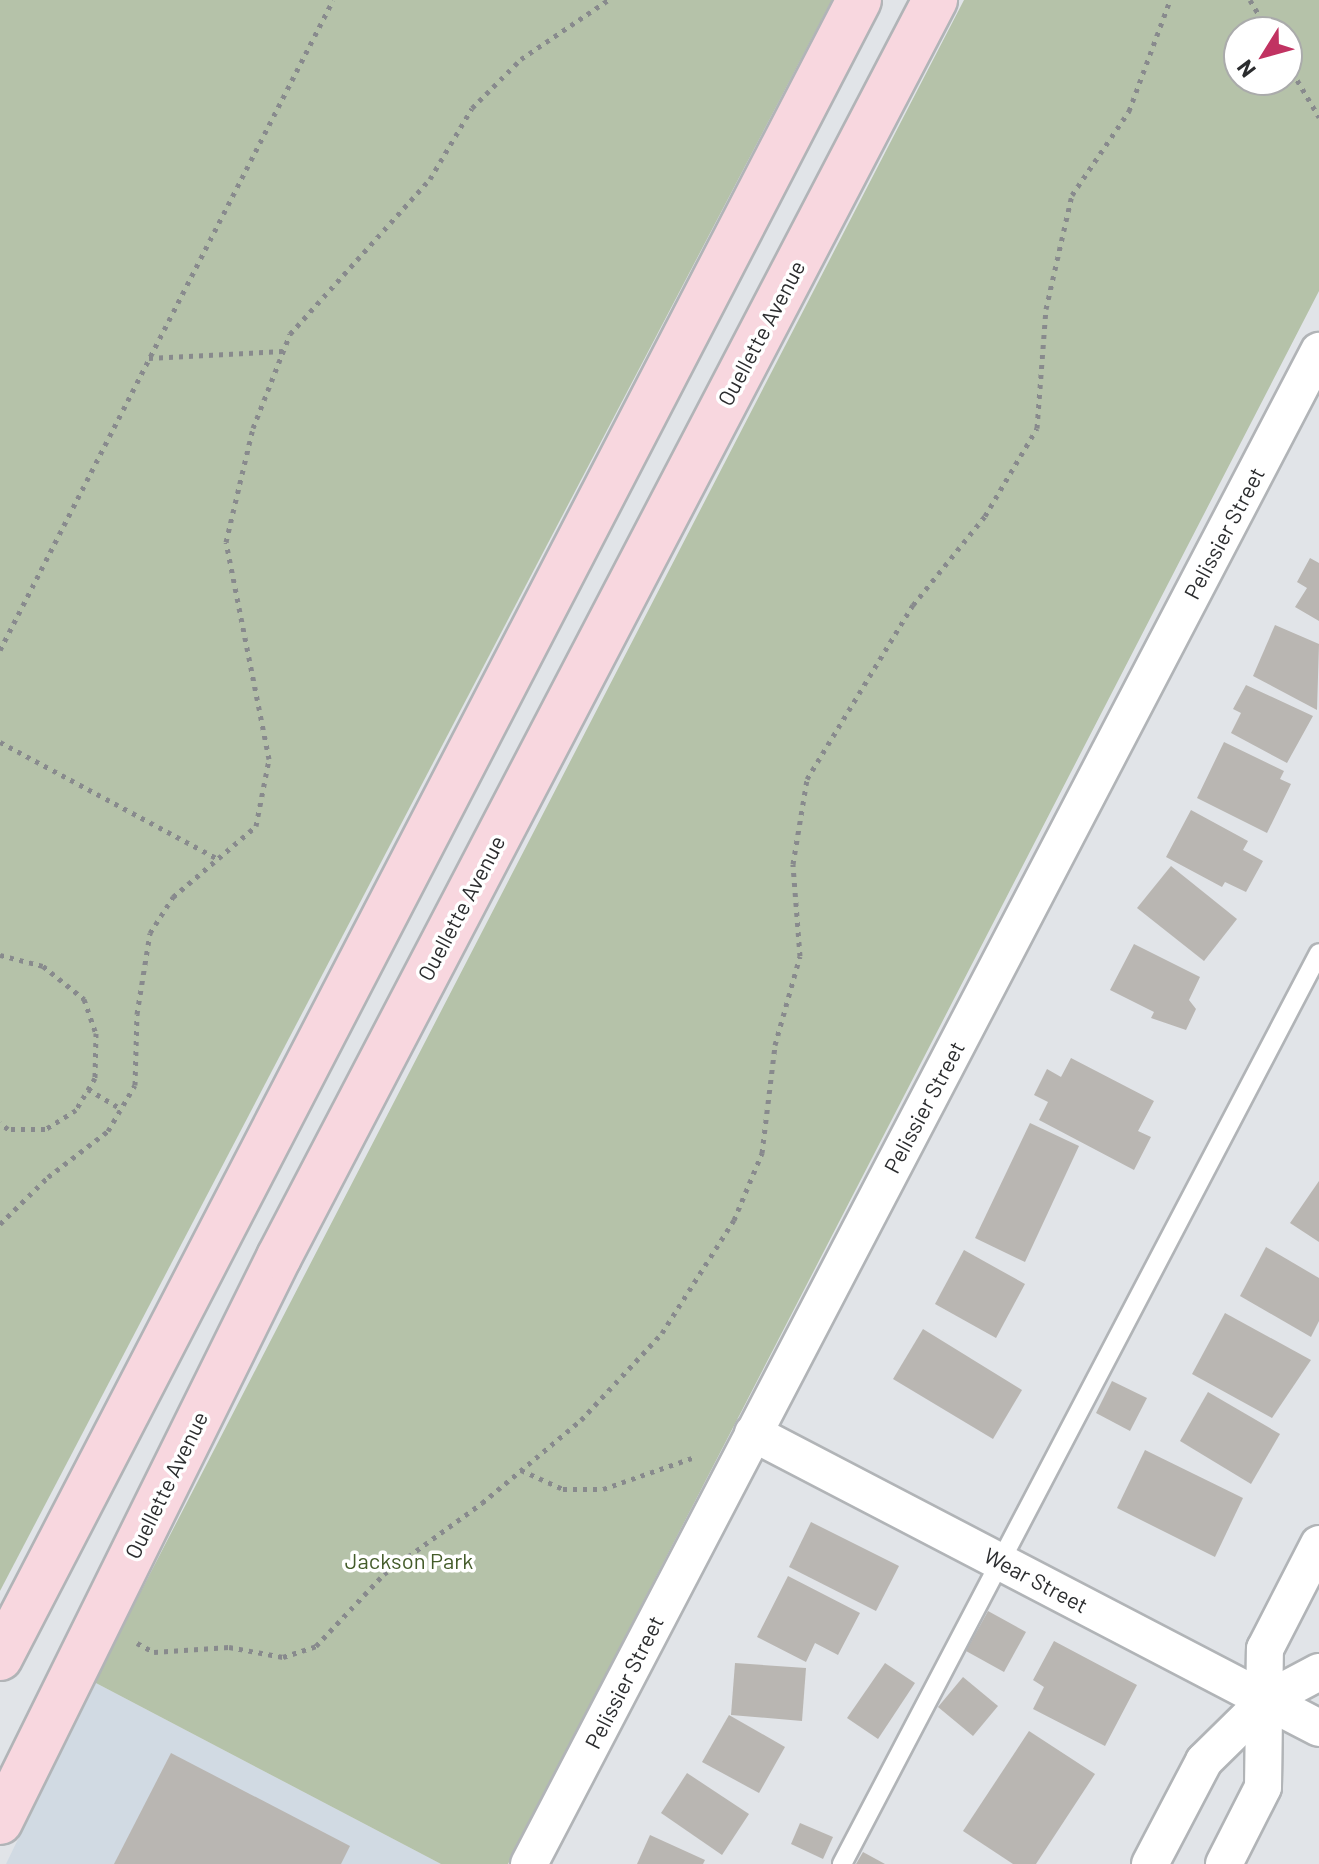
<!DOCTYPE html>
<style>
body{margin:0}
#map{position:relative;width:1319px;height:1864px;overflow:hidden;background:#e1e4e8;font-family:Barlow,sans-serif}
div>[style]{position:absolute}
[style*='--x']{left:calc(var(--x)*1px);top:calc(var(--y)*1px);width:calc(var(--w)*1px);rotate:calc(var(--a)*1deg)}
.built>*{inset:0;background:#d1dae3}
.green>*{inset:0;background:#b5c2a9}
.building>*{inset:0;background:#b9b6b2}
.path>*{height:5px;margin-top:-2.5px;transform-origin:0;background:repeating-linear-gradient(90deg,#888a8d 0 4px,transparent 0 10px)}
.roads{filter:drop-shadow(2px 0 #b1b4b7) drop-shadow(-2px 0 #b1b4b7) drop-shadow(0 2px #b1b4b7) drop-shadow(0 -2px #b1b4b7)}
.lane>*{height:18px;margin:-9px;padding:0 9px;transform-origin:9px;border-radius:9px;background:#fff}
.street>*{height:36px;margin:-18px;padding:0 18px;transform-origin:18px;border-radius:18px;background:#fff}
.primary>*{height:44px;margin:-22px;padding:0 22px;transform-origin:22px;border-radius:22px;background:#f8d7df}
span{translate:-50% -50%;white-space:nowrap;text-align:center;line-height:1.15;-webkit-text-stroke:7px #fff;paint-order:stroke}
.street-label{font-size:22px;color:#2b2c2e}
.park-label{font-size:22px;color:#445c2a}
.north{position:absolute;left:1223px;top:16px;width:80px;height:80px;box-sizing:border-box;background:#fff;border:2px solid #aaabab;border-radius:50%;rotate:233deg;font-size:22px;font-weight:700;line-height:32px;text-align:center;color:#2b2c2e}
.north::after{content:'';display:block;margin:auto;width:28px;height:36px;background:#c13362;clip-path:polygon(50% 0,100% 100%,50% 72%,0 100%)}
</style>
<div id="map">
<div class="built">
<div style="clip-path:polygon(94px 1682px,441px 1864px,6px 1864px)"></div>
</div>
<div class="green">
<div style="clip-path:polygon(0 0,832px 0,0 1591px)"></div>
<div style="clip-path:polygon(evenodd,964px 0,1319px 0,1319px 291px,508px 1864px,441px 1864px,94px 1682px,964px 0,1239px 32px,1287px 32px,1287px 80px,1239px 80px,1239px 32px)"></div>
</div>
<div class="building">
<div style="clip-path:polygon(1310px 558px,1319px 563px,1319px 621px,1295px 607px,1307px 588px,1297px 582px)"></div>
<div style="clip-path:polygon(1275px 625px,1319px 644px,1317px 710px,1253px 676px)"></div>
<div style="clip-path:polygon(1246px 685px,1313px 716px,1287px 763px,1231px 733px,1241px 713px,1233px 709px)"></div>
<div style="clip-path:polygon(1224px 742px,1284px 771px,1280px 779px,1291px 784px,1267px 833px,1197px 798px)"></div>
<div style="clip-path:polygon(1191px 810px,1248px 841px,1243px 850px,1263px 861px,1246px 892px,1225px 882px,1222px 887px,1166px 857px)"></div>
<div style="clip-path:polygon(1171px 866px,1237px 919px,1204px 961px,1137px 908px)"></div>
<div style="clip-path:polygon(1134px 944px,1200px 977px,1189px 1000px,1196px 1009px,1186px 1030px,1151px 1018px,1154px 1012px,1110px 990px)"></div>
<div style="clip-path:polygon(1071px 1058px,1154px 1101px,1138px 1131px,1151px 1137px,1134px 1170px,1039px 1120px,1048px 1102px,1034px 1095px,1047px 1069px,1061px 1077px)"></div>
<div style="clip-path:polygon(1030px 1123px,1079px 1146px,1025px 1262px,975px 1238px)"></div>
<div style="clip-path:polygon(1319px 1181px,1319px 1242px,1290px 1223px)"></div>
<div style="clip-path:polygon(1266px 1247px,1319px 1278px,1319px 1321px,1311px 1337px,1240px 1296px)"></div>
<div style="clip-path:polygon(964px 1250px,1025px 1284px,996px 1338px,935px 1304px)"></div>
<div style="clip-path:polygon(1225px 1313px,1311px 1360px,1272px 1418px,1192px 1374px)"></div>
<div style="clip-path:polygon(923px 1329px,1022px 1390px,993px 1439px,893px 1379px)"></div>
<div style="clip-path:polygon(1112px 1381px,1147px 1398px,1130px 1431px,1096px 1413px)"></div>
<div style="clip-path:polygon(1208px 1392px,1280px 1434px,1251px 1484px,1180px 1441px)"></div>
<div style="clip-path:polygon(1145px 1450px,1243px 1498px,1215px 1557px,1117px 1508px)"></div>
<div style="clip-path:polygon(811px 1522px,899px 1566px,876px 1611px,789px 1567px)"></div>
<div style="clip-path:polygon(788px 1576px,860px 1613px,838px 1655px,815px 1643px,806px 1662px,757px 1637px)"></div>
<div style="clip-path:polygon(988px 1611px,1026px 1632px,1004px 1672px,966px 1651px)"></div>
<div style="clip-path:polygon(1054px 1641px,1137px 1685px,1105px 1746px,1033px 1709px,1044px 1687px,1033px 1680px)"></div>
<div style="clip-path:polygon(735px 1663px,806px 1668px,802px 1721px,731px 1715px)"></div>
<div style="clip-path:polygon(885px 1663px,915px 1683px,878px 1739px,847px 1718px)"></div>
<div style="clip-path:polygon(963px 1677px,998px 1706px,973px 1736px,938px 1707px)"></div>
<div style="clip-path:polygon(729px 1715px,785px 1747px,759px 1793px,702px 1762px)"></div>
<div style="clip-path:polygon(1029px 1731px,1095px 1774px,1036px 1864px,1013px 1864px,963px 1831px)"></div>
<div style="clip-path:polygon(171px 1753px,350px 1846px,341px 1864px,114px 1864px)"></div>
<div style="clip-path:polygon(687px 1773px,749px 1814px,722px 1855px,661px 1813px)"></div>
<div style="clip-path:polygon(800px 1823px,833px 1837px,823px 1859px,791px 1844px)"></div>
<div style="clip-path:polygon(650px 1835px,705px 1860px,703px 1864px,637px 1864px)"></div>
<div style="clip-path:polygon(863px 1852px,885px 1864px,856px 1864px)"></div>
</div>
<div class="path">
<div style="--x:1250;--y:0;--w:37;--a:59"></div>
<div style="--x:1287;--y:63;--w:63;--a:59.3"></div>
<div style="--x:149;--y:358;--w:134;--a:-3"></div>
<div style="--x:0;--y:650;--w:730;--a:-62.87"></div>
<div style="--x:0;--y:742;--w:247;--a:28.2"></div>
<div style="--x:0;--y:955;--w:44;--a:14.3"></div>
<div style="--x:43;--y:966;--w:53;--a:38.8"></div>
<div style="--x:84;--y:999;--w:36;--a:71"></div>
<div style="--x:96;--y:1033;--w:45;--a:91.3"></div>
<div style="--x:95;--y:1078;--w:37;--a:121"></div>
<div style="--x:76;--y:1110;--w:36;--a:148"></div>
<div style="--x:45;--y:1129;--w:37;--a:180"></div>
<div style="--x:8;--y:1129;--w:10;--a:-143"></div>
<div style="--x:88;--y:1089;--w:39;--a:31"></div>
<div style="--x:0;--y:1224;--w:67;--a:-44.4"></div>
<div style="--x:48;--y:1177;--w:76;--a:-37.5"></div>
<div style="--x:108;--y:1131;--w:53;--a:-59.6"></div>
<div style="--x:135;--y:1085;--w:71;--a:-88.4"></div>
<div style="--x:137;--y:1014;--w:82;--a:-80.9"></div>
<div style="--x:150;--y:933;--w:43;--a:-57.4"></div>
<div style="--x:173;--y:897;--w:109;--a:-40.5"></div>
<div style="--x:256;--y:826;--w:68;--a:-79"></div>
<div style="--x:269;--y:759;--w:221;--a:-101.2"></div>
<div style="--x:226;--y:542;--w:117;--a:-76.7"></div>
<div style="--x:253;--y:428;--w:101;--a:-68.5"></div>
<div style="--x:290;--y:334;--w:209;--a:-47.9"></div>
<div style="--x:430;--y:179;--w:82;--a:-59.4"></div>
<div style="--x:472;--y:108;--w:69;--a:-45"></div>
<div style="--x:521;--y:59;--w:105;--a:-34.1"></div>
<div style="--x:521;--y:1470;--w:46;--a:24.3"></div>
<div style="--x:563;--y:1489;--w:40;--a:0"></div>
<div style="--x:603;--y:1489;--w:97;--a:-19.2"></div>
<div style="--x:137;--y:1643;--w:19;--a:28"></div>
<div style="--x:154;--y:1652;--w:75;--a:-3.8"></div>
<div style="--x:229;--y:1647;--w:55;--a:10.5"></div>
<div style="--x:283;--y:1657;--w:35;--a:-18"></div>
<div style="--x:316;--y:1646;--w:99;--a:-46.6"></div>
<div style="--x:384;--y:1574;--w:121;--a:-35.9"></div>
<div style="--x:482;--y:1503;--w:129;--a:-40"></div>
<div style="--x:581;--y:1420;--w:119;--a:-47"></div>
<div style="--x:662;--y:1333;--w:134;--a:-57.5"></div>
<div style="--x:734;--y:1220;--w:73;--a:-67.3"></div>
<div style="--x:762;--y:1153;--w:109;--a:-83.1"></div>
<div style="--x:775;--y:1045;--w:92;--a:-74.3"></div>
<div style="--x:800;--y:956;--w:92;--a:-94.4"></div>
<div style="--x:793;--y:864;--w:86;--a:-80.6"></div>
<div style="--x:807;--y:779;--w:204;--a:-58.7"></div>
<div style="--x:913;--y:605;--w:114;--a:-51"></div>
<div style="--x:985;--y:516;--w:102;--a:-59.4"></div>
<div style="--x:1037;--y:428;--w:119;--a:-85.7"></div>
<div style="--x:1046;--y:309;--w:117;--a:-77.2"></div>
<div style="--x:1072;--y:195;--w:102;--a:-55.8"></div>
<div style="--x:1129;--y:111;--w:118;--a:-69.7"></div>
</div>
<div class="roads">
<div class="lane">
<div style="--x:842;--y:1864;--w:1028;--a:-62.36"></div>
</div>
<div class="street">
<div style="--x:753;--y:1433;--w:638;--a:27.53"></div>
<div style="--x:529;--y:1864;--w:1707;--a:-62.43"></div>
<div style="--x:1150;--y:1864;--w:116;--a:-62.3"></div>
<div style="--x:1204;--y:1761;--w:87;--a:-44.5"></div>
<div style="--x:1266;--y:1700;--w:60;--a:-27.8"></div>
<div style="--x:1224;--y:1864;--w:86;--a:-63.1"></div>
<div style="--x:1263;--y:1787;--w:138;--a:-89.2"></div>
<div style="--x:1265;--y:1649;--w:118;--a:-62.8"></div>
</div>
<div class="primary">
<div style="--x:0;--y:1658;--w:1867;--a:-62.61"></div>
<div style="--x:0;--y:1822;--w:630;--a:-63.72"></div>
<div style="--x:279;--y:1257;--w:1418;--a:-62.44"></div>
</div>
</div>
<div class="street-label">
<span style="left:761px;top:333px;rotate:-62deg">Ouellette Avenue</span>
<span style="left:1224px;top:533px;rotate:-62deg">Pelissier Street</span>
<span style="left:461px;top:908px;rotate:-62deg">Ouellette Avenue</span>
<span style="left:924px;top:1107px;rotate:-62deg">Pelissier Street</span>
<span style="left:166px;top:1485px;rotate:-64deg">Ouellette Avenue</span>
<span style="left:1036px;top:1580px;rotate:28deg">Wear Street</span>
<span style="left:624px;top:1682px;rotate:-63deg">Pelissier Street</span>
</div>
<div class="park-label">
<span style="left:409px;top:1561px">Jackson Park</span>
</div>
<div class="north">N</div>
</div>
